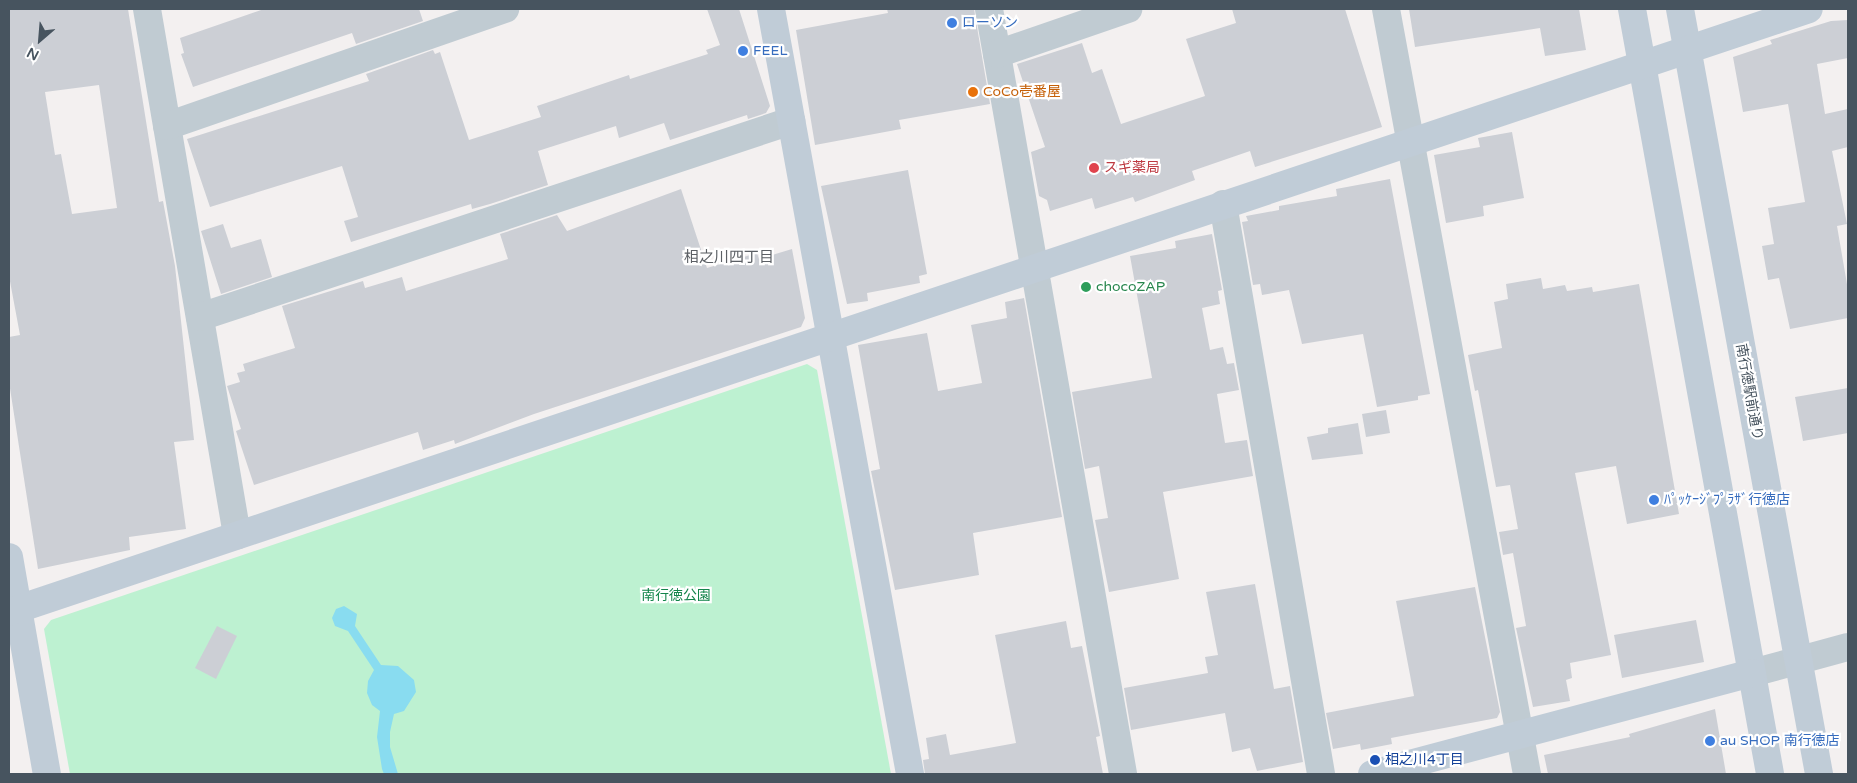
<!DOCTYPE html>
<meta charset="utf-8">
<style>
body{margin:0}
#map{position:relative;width:1857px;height:783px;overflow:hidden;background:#f3f0f0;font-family:"Varela Round","Noto Sans JP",sans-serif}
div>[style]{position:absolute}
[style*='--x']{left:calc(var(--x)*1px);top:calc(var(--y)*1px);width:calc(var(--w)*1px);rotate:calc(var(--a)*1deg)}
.green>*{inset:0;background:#bdf1d1}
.water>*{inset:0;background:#89dcf0}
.building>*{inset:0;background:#cccfd5}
.street>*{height:28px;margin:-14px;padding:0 14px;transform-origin:14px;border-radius:14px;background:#c0cbd2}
.secondary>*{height:28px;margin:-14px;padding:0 14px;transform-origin:14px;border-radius:14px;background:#c0ccd7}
.dots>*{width:14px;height:14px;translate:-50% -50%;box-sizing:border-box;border:2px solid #fff;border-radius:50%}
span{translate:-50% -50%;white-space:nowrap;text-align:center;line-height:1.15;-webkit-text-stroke:4.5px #fff;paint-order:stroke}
.shop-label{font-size:14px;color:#366cbe}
.left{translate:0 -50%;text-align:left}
.food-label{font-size:14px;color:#c56008}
.health-label{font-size:14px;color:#be3a42}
.leisure-label{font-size:14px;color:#27864d}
.street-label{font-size:14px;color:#47545f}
.park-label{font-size:14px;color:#13844a}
.transit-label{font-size:14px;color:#164399}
.neighbourhood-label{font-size:15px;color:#5c6065}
.frame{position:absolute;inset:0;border:10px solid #47545f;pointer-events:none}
.north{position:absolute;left:15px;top:15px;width:50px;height:50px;-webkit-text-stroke:4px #fff;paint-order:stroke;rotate:207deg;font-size:14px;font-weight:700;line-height:20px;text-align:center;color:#47545f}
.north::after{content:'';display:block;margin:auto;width:18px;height:22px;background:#47545f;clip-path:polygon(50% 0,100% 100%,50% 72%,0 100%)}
</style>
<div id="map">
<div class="green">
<div style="clip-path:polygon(807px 364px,817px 370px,891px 774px,70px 774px,44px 629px,51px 620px)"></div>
</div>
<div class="water">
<div style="clip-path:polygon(344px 606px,357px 614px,355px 626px,381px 665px,398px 666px,414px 680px,416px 692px,404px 711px,394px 714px,390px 732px,390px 747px,398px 774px,384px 774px,382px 769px,377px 737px,380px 711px,372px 705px,367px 693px,368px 681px,374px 670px,348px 631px,335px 626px,332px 618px,336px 609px)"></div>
</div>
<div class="building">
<div style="clip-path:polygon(evenodd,9px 9px,128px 9px,159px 202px,163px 201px,175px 266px,194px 440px,174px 442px,186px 529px,129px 537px,130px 550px,38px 569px,9px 382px,9px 337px,20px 335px,9px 276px,9px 9px,99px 85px,117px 208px,72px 214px,61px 154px,55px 155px,45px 92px,99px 85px)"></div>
<div style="clip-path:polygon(264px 9px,419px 9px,423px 21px,356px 44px,352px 33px,193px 87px,181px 54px,184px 53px,180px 38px)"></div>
<div style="clip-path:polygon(707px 9px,739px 9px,770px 106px,766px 113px,748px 119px,747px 115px,670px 140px,664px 123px,619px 138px,616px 126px,538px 151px,548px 185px,490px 204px,472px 209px,471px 204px,351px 242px,344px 221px,358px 217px,342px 166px,210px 207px,187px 139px,369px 81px,366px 74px,433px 50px,435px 54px,440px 52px,469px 140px,541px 117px,537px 106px,629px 75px,630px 79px,708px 54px,706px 50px,720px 45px)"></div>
<div style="clip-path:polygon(887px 9px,974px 9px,990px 104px,899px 120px,901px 129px,815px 145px,796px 30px,888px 13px)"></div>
<div style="clip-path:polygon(1232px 9px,1345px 9px,1382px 127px,1255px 167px,1250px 151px,1192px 171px,1195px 180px,1135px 202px,1133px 197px,1095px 209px,1092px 198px,1050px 211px,1047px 200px,1039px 196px,1031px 152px,1045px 147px,1017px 64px,1082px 43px,1092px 73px,1102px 69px,1121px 124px,1205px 96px,1186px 39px,1236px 23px)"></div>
<div style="clip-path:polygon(1409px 9px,1579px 9px,1586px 50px,1545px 56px,1540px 28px,1415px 47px)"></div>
<div style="clip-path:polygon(1848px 20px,1848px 58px,1817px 64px,1825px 114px,1848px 109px,1848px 147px,1832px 151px,1847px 224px,1837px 226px,1848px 290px,1848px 318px,1790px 329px,1779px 278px,1768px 280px,1762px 246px,1774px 244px,1768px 208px,1805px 202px,1788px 104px,1743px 112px,1733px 57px,1772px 44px,1770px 40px,1831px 21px)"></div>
<div style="clip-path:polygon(1512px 132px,1524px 198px,1483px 206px,1484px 216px,1446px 223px,1434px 155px,1480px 147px,1478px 138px)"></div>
<div style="clip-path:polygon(908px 170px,927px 274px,919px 276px,920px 283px,867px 293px,868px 301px,847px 304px,821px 186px)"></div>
<div style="clip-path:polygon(1390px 179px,1430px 394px,1418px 396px,1418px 400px,1377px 407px,1363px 334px,1302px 344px,1289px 290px,1262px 295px,1260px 284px,1253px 285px,1242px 222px,1248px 221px,1246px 216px,1279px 210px,1279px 206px,1337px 196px,1336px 189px)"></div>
<div style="clip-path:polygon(681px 189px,707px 268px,757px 253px,759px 259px,792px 249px,805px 318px,801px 327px,534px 414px,455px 444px,454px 440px,423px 450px,418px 432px,254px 485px,236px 431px,241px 429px,227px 386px,240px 382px,237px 373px,245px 371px,243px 364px,295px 348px,282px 306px,363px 281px,365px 288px,402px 277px,406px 291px,508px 259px,500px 234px,557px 215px,567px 231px)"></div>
<div style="clip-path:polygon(223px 224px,231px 248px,261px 239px,272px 277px,221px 294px,201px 231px)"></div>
<div style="clip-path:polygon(1212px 234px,1222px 290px,1218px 291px,1220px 304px,1202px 308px,1210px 350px,1223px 347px,1227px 364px,1234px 363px,1239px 390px,1217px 394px,1225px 443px,1247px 440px,1253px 476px,1163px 492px,1179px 579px,1109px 592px,1095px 520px,1108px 518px,1099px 466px,1085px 469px,1072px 392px,1152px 378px,1130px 256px,1176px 248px,1175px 241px)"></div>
<div style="clip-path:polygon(1541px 278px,1543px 289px,1565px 285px,1567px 291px,1592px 287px,1593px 292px,1639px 284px,1679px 514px,1627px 524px,1616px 466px,1575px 473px,1611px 655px,1570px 663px,1572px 678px,1566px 680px,1570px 701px,1533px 707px,1516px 628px,1526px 626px,1513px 553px,1503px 555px,1499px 532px,1518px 529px,1510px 485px,1496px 487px,1478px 390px,1475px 391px,1468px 355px,1502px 348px,1494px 302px,1508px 299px,1506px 284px)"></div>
<div style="clip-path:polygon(1024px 298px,1062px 517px,973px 533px,979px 575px,895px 590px,871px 471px,880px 469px,858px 345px,927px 333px,938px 391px,982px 383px,971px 325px,1007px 318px,1005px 302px)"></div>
<div style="clip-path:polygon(1848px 388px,1848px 433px,1803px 441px,1795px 397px)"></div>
<div style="clip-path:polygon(1386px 410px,1390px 433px,1366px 437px,1362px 414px)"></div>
<div style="clip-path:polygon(1358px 423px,1363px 454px,1312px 460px,1307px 437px,1328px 433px,1328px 428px)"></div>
<div style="clip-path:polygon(1255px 584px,1274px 689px,1290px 686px,1303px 762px,1257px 771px,1250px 748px,1232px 752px,1225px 713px,1131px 730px,1124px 688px,1208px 673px,1205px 657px,1218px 655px,1206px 592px)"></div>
<div style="clip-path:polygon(1475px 587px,1500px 712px,1497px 718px,1391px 738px,1392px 744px,1361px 750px,1360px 744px,1333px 749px,1326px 713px,1414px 696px,1396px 601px)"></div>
<div style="clip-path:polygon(1696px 620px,1704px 662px,1622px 678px,1614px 635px)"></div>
<div style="clip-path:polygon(1066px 621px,1071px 648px,1082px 646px,1100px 736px,1096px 737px,1103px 774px,925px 774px,923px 760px,929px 759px,926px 738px,946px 734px,950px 755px,1016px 743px,995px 635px)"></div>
<div style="clip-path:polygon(217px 626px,237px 636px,216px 679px,195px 668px)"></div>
<div style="clip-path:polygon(1715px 709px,1726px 774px,1548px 774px,1544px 755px,1630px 737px,1629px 734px)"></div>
</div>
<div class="street">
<div style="--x:147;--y:9;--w:534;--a:80.29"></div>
<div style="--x:989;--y:9;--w:777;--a:80.06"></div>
<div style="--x:1386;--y:9;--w:778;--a:79.56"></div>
<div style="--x:997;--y:54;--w:139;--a:-19"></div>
<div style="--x:167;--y:126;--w:358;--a:-19.1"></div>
<div style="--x:1223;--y:204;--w:578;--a:80.24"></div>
<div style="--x:200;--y:317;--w:623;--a:-18.35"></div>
<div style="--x:1752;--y:673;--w:99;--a:-15.2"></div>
</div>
<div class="secondary">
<div style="--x:771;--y:9;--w:778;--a:79.7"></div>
<div style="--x:1632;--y:9;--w:777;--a:79.77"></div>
<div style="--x:1680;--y:9;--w:778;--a:79.7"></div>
<div style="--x:9;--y:557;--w:220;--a:80.1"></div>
<div style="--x:9;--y:612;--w:1898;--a:-18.52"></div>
<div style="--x:1372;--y:774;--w:393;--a:-14.9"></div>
</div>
<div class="dots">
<div style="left:952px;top:23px;background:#3f7fe0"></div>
<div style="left:743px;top:51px;background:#3f7fe0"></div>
<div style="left:973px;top:92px;background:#e8710a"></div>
<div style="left:1094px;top:168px;background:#e0444e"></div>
<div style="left:1086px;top:287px;background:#2e9e5b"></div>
<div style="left:1654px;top:500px;background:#3f7fe0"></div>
<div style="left:1710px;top:741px;background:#3f7fe0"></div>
<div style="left:1375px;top:760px;background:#1a4fb4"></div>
</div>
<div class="shop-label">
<span class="left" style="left:962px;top:23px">ローソン</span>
<span class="left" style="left:753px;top:51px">FEEL</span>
<span class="left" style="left:1664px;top:500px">ﾊﾟｯｹｰｼﾞﾌﾟﾗｻﾞ行徳店</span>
<span class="left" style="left:1720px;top:741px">au SHOP 南行徳店</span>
</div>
<div class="food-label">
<span class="left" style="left:983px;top:92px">CoCo壱番屋</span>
</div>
<div class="health-label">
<span class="left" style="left:1104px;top:168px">スギ薬局</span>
</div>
<div class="leisure-label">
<span class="left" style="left:1096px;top:287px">chocoZAP</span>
</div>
<div class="street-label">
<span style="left:1749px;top:392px;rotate:80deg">南行徳駅前通り</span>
</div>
<div class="park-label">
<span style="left:676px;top:596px">南行徳公園</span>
</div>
<div class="transit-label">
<span class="left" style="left:1385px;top:760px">相之川4丁目</span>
</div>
<div class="neighbourhood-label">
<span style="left:729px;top:258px">相之川四丁目</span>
</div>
<div class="frame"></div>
<div class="north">N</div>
</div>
